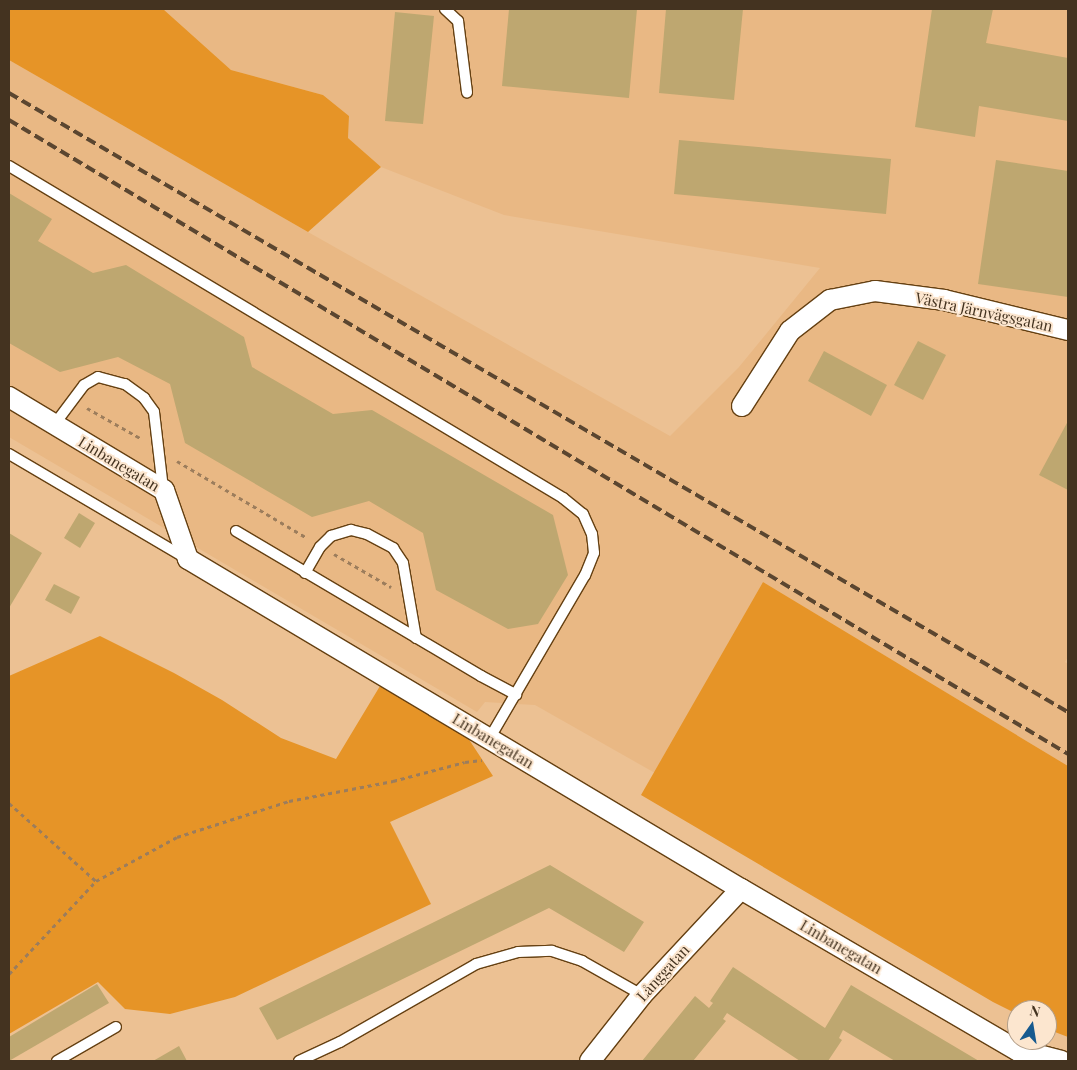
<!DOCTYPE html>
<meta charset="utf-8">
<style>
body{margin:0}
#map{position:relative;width:1077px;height:1070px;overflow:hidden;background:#ecc193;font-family:"Playfair Display",serif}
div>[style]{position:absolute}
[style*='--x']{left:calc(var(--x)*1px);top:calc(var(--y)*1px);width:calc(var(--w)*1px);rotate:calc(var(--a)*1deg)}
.built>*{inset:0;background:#e9b884}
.green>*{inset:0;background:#e69427}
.building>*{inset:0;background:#bea770}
.path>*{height:3px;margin-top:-1.5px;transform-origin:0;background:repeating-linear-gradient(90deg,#9c7d5c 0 4px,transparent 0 8px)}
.roads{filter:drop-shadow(1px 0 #654012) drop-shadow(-1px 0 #654012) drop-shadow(0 1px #654012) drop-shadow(0 -1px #654012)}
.lane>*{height:10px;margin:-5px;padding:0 5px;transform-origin:5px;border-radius:5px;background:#fff}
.street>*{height:20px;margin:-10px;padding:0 10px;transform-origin:10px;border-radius:10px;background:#fff}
.rail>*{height:4px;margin-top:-2px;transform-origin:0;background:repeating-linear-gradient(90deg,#5b4630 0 10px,transparent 0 15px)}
span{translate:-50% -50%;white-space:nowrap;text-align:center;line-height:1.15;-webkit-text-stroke:4px #fce6cf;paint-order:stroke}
.street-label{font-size:15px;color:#443320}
.frame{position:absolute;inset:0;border:10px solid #443320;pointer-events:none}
.north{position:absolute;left:1007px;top:1000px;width:50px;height:50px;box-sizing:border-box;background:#fce6cf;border:1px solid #b29e89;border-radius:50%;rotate:13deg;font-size:14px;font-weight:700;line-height:20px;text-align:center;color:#443320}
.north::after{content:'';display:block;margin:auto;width:18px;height:22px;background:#175a8f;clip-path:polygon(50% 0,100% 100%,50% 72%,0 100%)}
</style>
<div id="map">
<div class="built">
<div style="clip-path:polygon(163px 9px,1068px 9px,1068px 657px,1065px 662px,1068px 664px,1068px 766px,763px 582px,655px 773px,535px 705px,485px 702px,477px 712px,9px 437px,9px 60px,308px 232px,670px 436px,739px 367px,820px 268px,504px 215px,381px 167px,348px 138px,349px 116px,323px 95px,231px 70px)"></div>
</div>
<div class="green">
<div style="clip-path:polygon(9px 9px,163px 9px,231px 70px,323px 95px,349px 116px,348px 138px,381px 167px,308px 232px,9px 60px)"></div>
<div style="clip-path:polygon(763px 582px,1068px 766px,1068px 1037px,1047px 1029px,1047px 1010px,1017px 1010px,1017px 1014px,993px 1002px,641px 795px)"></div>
<div style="clip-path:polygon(100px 636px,174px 673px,222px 700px,281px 738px,336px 759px,380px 686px,466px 735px,493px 776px,390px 822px,431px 904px,235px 997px,170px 1014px,125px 1009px,98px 982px,9px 1034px,9px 676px)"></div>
</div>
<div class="building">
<div style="clip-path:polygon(509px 9px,637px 9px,629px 98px,502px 86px)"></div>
<div style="clip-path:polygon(666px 9px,743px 9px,734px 100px,659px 93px)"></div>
<div style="clip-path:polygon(932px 9px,993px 9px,986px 43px,1068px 58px,1068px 121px,979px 106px,975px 137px,915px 127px)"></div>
<div style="clip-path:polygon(395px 12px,434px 16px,423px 124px,385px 121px)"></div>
<div style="clip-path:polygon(679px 140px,891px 159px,886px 214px,674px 194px)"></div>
<div style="clip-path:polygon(996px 160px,1068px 171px,1068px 297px,978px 284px)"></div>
<div style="clip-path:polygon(9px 193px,52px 219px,38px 241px,93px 273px,126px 265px,244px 337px,252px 367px,333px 414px,372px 410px,553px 515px,568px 575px,538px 624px,508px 629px,436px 590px,423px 533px,369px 501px,312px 517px,185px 443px,170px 384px,118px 357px,60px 372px,9px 343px)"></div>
<div style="clip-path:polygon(918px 341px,946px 355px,923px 400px,894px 385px)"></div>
<div style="clip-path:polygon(824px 351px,887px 385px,871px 416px,808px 381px)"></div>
<div style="clip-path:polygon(1068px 421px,1068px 490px,1039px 475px)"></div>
<div style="clip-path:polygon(79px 513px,95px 523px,80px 548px,64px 538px)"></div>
<div style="clip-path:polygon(9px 533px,42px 553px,9px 608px)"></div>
<div style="clip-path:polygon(54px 584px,80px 597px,71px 614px,45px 600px)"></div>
<div style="clip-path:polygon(550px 865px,644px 922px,624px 952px,549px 908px,277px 1040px,259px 1008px)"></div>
<div style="clip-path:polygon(733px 967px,825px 1028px,851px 985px,979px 1061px,895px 1061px,843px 1030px,839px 1038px,842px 1040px,828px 1061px,800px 1061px,727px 1013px,723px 1019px,726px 1021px,693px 1061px,642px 1061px,695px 996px,709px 1008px,713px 1003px,710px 1001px)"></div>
<div style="clip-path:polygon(97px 984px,109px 1003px,9px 1061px,9px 1037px)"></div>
<div style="clip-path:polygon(179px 1046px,187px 1061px,153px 1061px)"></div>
</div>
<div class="path">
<div style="--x:87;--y:408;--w:61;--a:29.5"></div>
<div style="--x:177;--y:461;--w:151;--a:30.6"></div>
<div style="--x:334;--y:554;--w:66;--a:30.1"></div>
<div style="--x:9;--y:803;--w:117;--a:41.9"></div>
<div style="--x:9;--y:974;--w:127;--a:-46.9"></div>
<div style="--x:96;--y:881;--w:92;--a:-28.5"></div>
<div style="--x:177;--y:837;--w:118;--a:-17.8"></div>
<div style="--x:289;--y:801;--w:106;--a:-10.9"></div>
<div style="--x:393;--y:781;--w:74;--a:-14.8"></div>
<div style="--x:465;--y:762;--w:17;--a:-7"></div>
</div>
<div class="roads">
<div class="lane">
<div style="--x:445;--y:9;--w:18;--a:43"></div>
<div style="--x:458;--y:21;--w:72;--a:82.8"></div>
<div style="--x:9;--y:166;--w:646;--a:30.93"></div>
<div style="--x:563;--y:498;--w:26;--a:39"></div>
<div style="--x:583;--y:514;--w:22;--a:66"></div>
<div style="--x:592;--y:534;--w:19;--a:84"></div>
<div style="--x:594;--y:553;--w:24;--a:112"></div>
<div style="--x:585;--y:575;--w:190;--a:120.3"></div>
<div style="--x:54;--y:425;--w:50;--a:-53.1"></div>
<div style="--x:84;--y:385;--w:16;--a:-30"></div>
<div style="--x:98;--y:377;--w:28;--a:15"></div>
<div style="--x:125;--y:384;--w:24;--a:36"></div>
<div style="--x:144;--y:398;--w:17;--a:54"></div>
<div style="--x:154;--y:412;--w:78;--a:83.3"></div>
<div style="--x:9;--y:454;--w:207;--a:30.5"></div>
<div style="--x:236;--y:531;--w:285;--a:30.6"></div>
<div style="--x:481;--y:676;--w:40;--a:28"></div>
<div style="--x:305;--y:573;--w:30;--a:-60"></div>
<div style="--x:320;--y:547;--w:16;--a:-45"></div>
<div style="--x:331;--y:536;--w:21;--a:-17"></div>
<div style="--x:351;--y:530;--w:16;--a:14"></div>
<div style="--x:367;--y:534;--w:30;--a:28"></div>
<div style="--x:393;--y:548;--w:18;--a:56"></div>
<div style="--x:403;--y:563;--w:76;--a:80.2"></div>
<div style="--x:57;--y:1061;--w:68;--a:-30"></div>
<div style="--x:299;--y:1061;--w:45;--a:-24.9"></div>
<div style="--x:340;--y:1042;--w:157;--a:-29.8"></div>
<div style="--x:476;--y:964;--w:44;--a:-15.9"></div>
<div style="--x:518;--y:952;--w:34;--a:-2"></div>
<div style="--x:552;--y:951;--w:32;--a:18"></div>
<div style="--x:582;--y:961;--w:69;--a:29.5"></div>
</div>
<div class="street">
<div style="--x:9;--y:397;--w:181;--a:31"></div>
<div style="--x:164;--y:490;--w:73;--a:70.8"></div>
<div style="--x:188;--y:559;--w:644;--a:30.83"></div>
<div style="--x:741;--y:889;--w:320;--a:30.3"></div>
<div style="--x:1017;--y:1050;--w:19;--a:36"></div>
<div style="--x:742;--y:406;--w:89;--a:-57.4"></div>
<div style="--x:790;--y:331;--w:51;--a:-37.8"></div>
<div style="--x:830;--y:300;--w:46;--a:-11.3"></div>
<div style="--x:875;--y:291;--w:70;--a:7.4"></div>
<div style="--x:944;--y:300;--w:128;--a:13.6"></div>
<div style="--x:1019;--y:1050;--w:44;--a:14.3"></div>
<div style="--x:590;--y:1061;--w:84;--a:-51.8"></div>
<div style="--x:642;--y:995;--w:145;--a:-47"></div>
</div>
</div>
<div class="rail">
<div style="--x:9;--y:93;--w:1227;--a:30.31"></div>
<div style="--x:9;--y:120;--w:1234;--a:30.91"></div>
</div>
<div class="street-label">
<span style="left:984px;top:312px;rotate:12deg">Västra Järnvägsgatan</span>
<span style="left:119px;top:464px;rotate:31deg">Linbanegatan</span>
<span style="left:493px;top:741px;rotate:31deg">Linbanegatan</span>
<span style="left:841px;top:947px;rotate:30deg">Linbanegatan</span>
<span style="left:663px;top:973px;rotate:-48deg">Långgatan</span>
</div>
<div class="frame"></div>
<div class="north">N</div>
</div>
